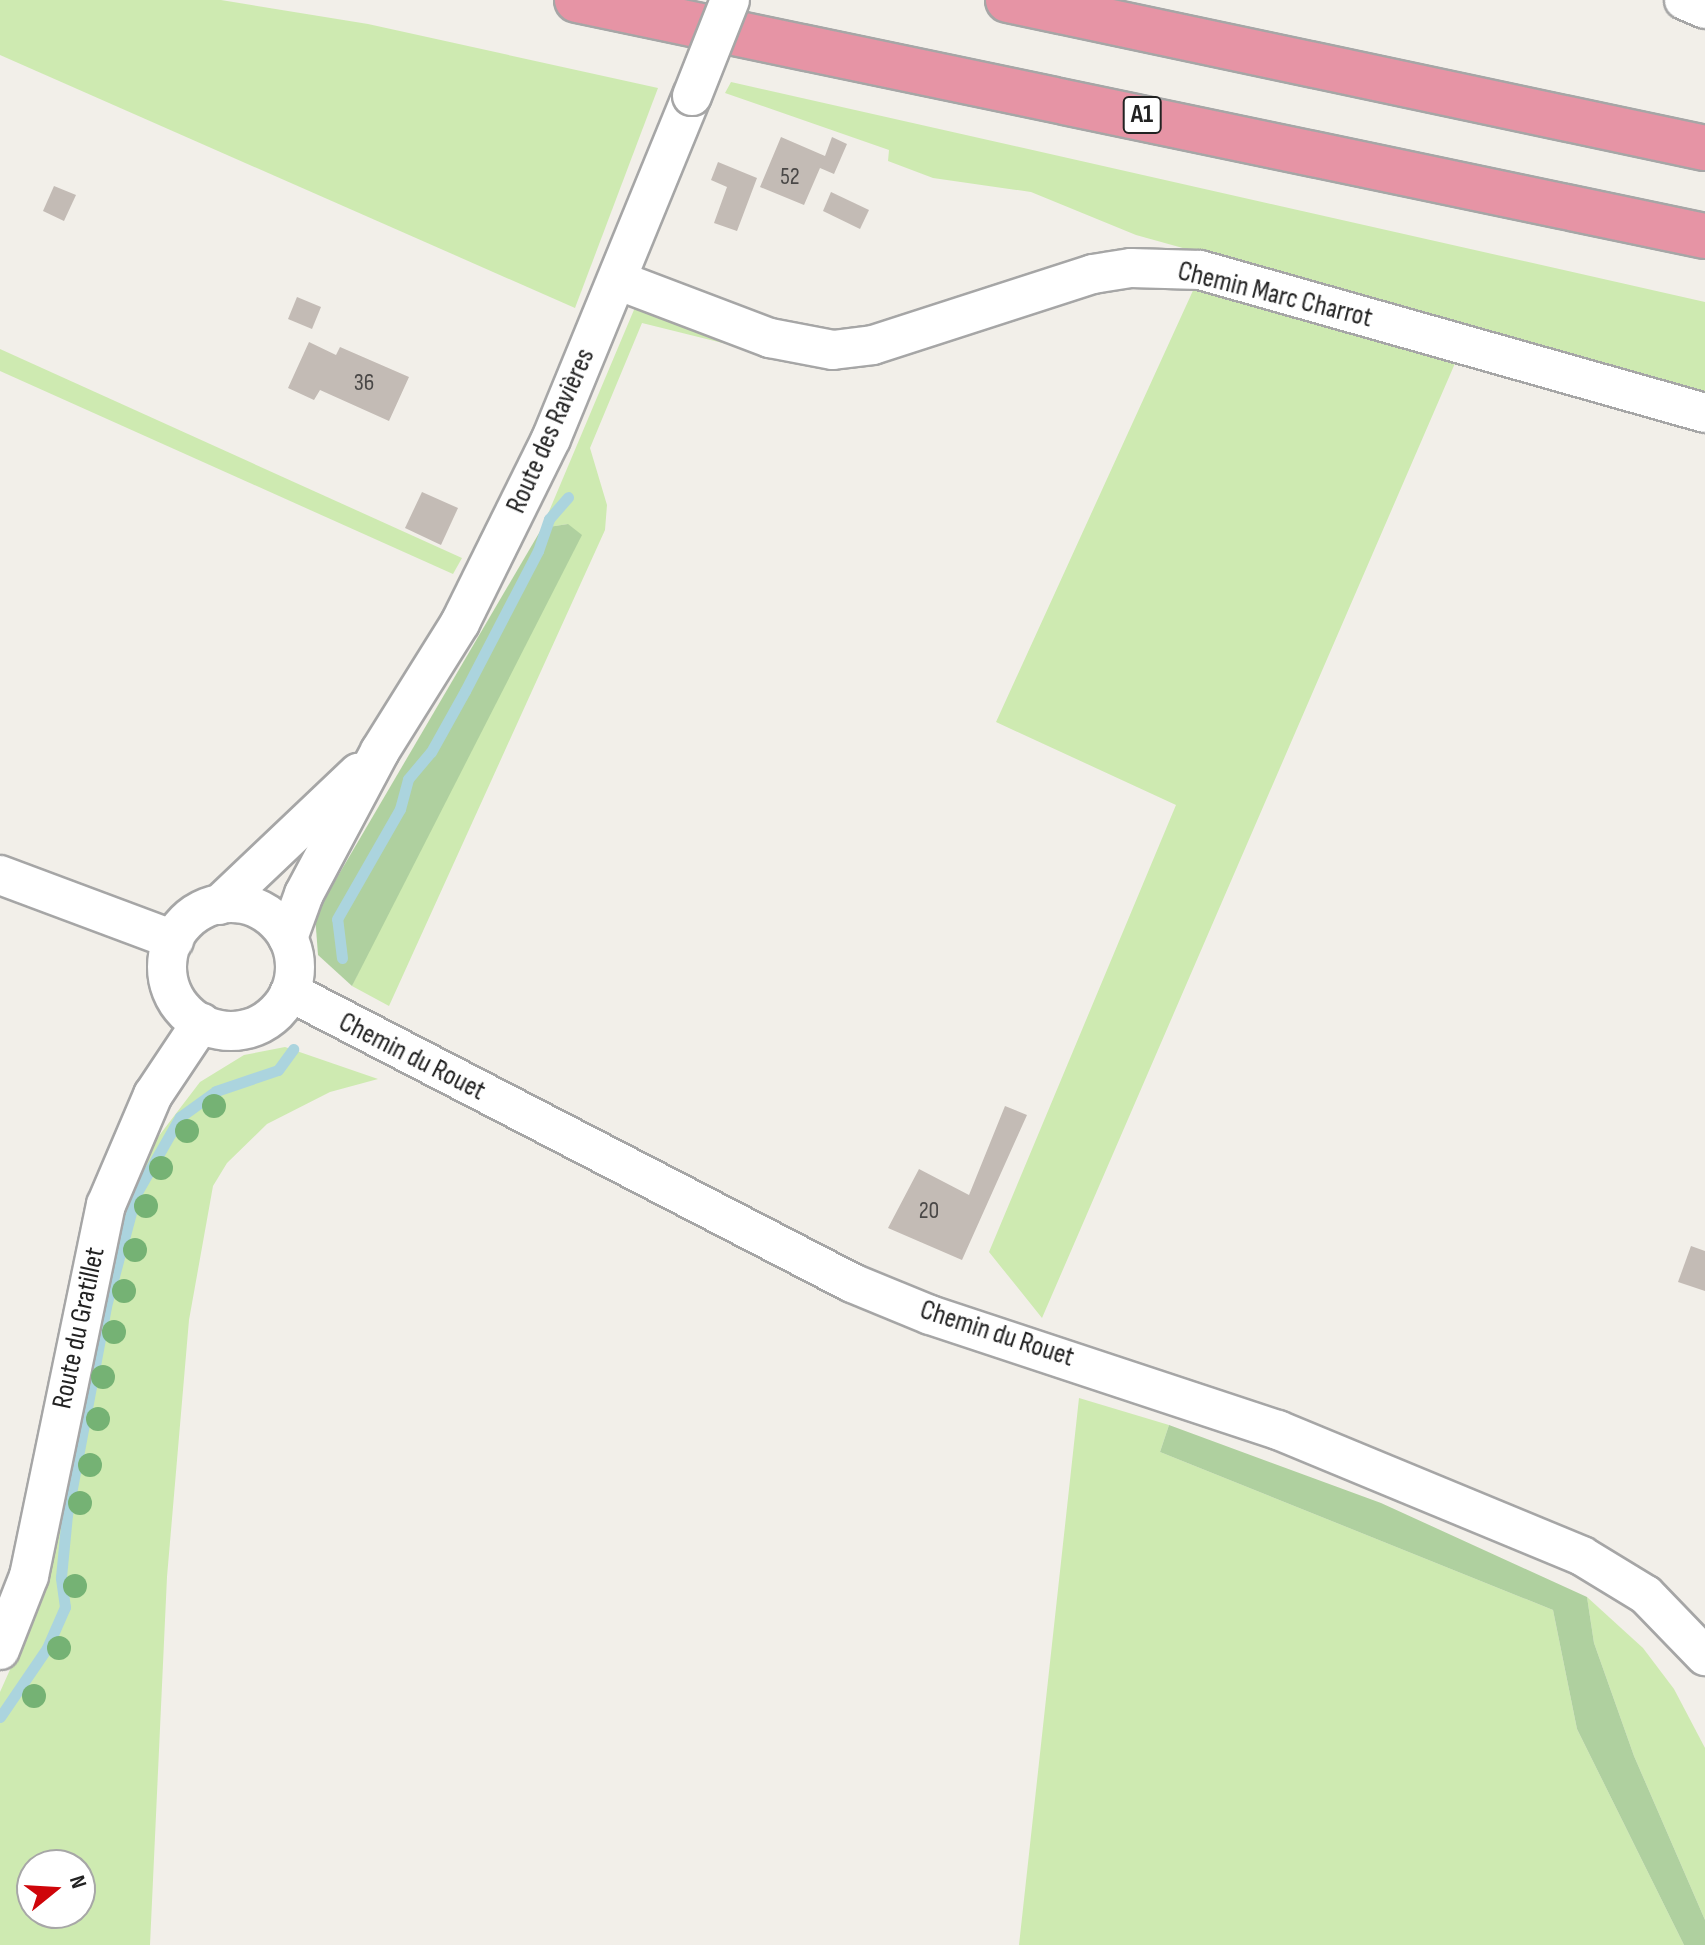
<!DOCTYPE html>
<meta charset="utf-8">
<style>
body{margin:0}
#map{position:relative;width:1705px;height:1945px;overflow:hidden;background:#f2efe9;font-family:"Sofia Sans Condensed",sans-serif}
div>[style]{position:absolute}
[style*='--x']{left:calc(var(--x)*1px);top:calc(var(--y)*1px);width:calc(var(--w)*1px);rotate:calc(var(--a)*1deg)}
.grass>*{inset:0;background:#ceeab1}
.forest>*{inset:0;background:#afd09f}
.stream>*{height:11px;margin:-5.5px;padding:0 5.5px;transform-origin:5.5px;border-radius:5.5px;background:#abd4de}
.building>*{inset:0;background:#c3bbb5}
.roads{filter:drop-shadow(2px 0 #a6a6a6) drop-shadow(-2px 0 #a6a6a6) drop-shadow(0 2px #a6a6a6) drop-shadow(0 -2px #a6a6a6)}
.minor>*{height:38px;margin:-19px;padding:0 19px;transform-origin:19px;border-radius:19px;background:#fff}
.minor>.ring{margin:-19px;padding:0;box-sizing:content-box;background:none;border:38px solid #fff;border-radius:50%}
.highway>*{height:44px;margin:-22px;padding:0 22px;transform-origin:22px;border-radius:22px;background:#e694a5}
.bridges{filter:drop-shadow(2px 0 #a6a6a6) drop-shadow(-2px 0 #a6a6a6) drop-shadow(0 2px #a6a6a6) drop-shadow(0 -2px #a6a6a6)}
.minor-bridge>*{height:38px;margin:-19px;padding:0 19px;transform-origin:19px;border-radius:19px;background:#fff}
.trees>*{width:24px;height:24px;margin:-12px;border-radius:50%;background:#75b274}
span{translate:-50% -50%;white-space:nowrap;text-align:center;line-height:1.15;-webkit-text-stroke:7px #fff;paint-order:stroke}
.number-label{font-size:24px;color:#4a4847}
.number-label span{-webkit-text-stroke-width:0}
.shield-label span{padding:2px 6px;background:#fff;border:2px solid;border-radius:6px;-webkit-text-stroke-width:0}
.shield-label{font-size:26px;color:#222;font-weight:700}
.street-label{font-size:28px;color:#222}
.north{position:absolute;left:16px;top:1849px;width:80px;height:80px;box-sizing:border-box;background:#fff;border:2px solid #a7a7a7;border-radius:50%;rotate:72deg;font-size:22px;font-weight:700;line-height:32px;text-align:center;color:#222}
.north::after{content:'';display:block;margin:auto;width:28px;height:36px;background:#cf050a;clip-path:polygon(50% 0,100% 100%,50% 72%,0 100%)}
</style>
<div id="map">
<div class="grass">
<div style="clip-path:polygon(0 0,221px 0,368px 24px,658px 88px,575px 308px,0 55px)"></div>
<div style="clip-path:polygon(731px 82px,1705px 302px,1705px 393px,1136px 235px,1031px 192px,933px 178px,888px 161px,889px 150px,725px 93px)"></div>
<div style="clip-path:polygon(1196px 284px,1456px 361px,1042px 1318px,989px 1252px,1176px 805px,996px 722px)"></div>
<div style="clip-path:polygon(636px 305px,803px 363px,642px 323px,590px 448px,607px 505px,605px 530px,389px 1006px,352px 986px,568px 524px,542px 528px)"></div>
<div style="clip-path:polygon(0 349px,462px 558px,453px 574px,0 371px)"></div>
<div style="clip-path:polygon(evenodd,285px 1047px,378px 1079px,330px 1092px,267px 1124px,227px 1163px,213px 1186px,189px 1320px,167px 1577px,150px 1945px,0 1945px,0 1692px,38px 1607px,58px 1536px,104px 1277px,130px 1191px,155px 1141px,200px 1082px,244px 1055px,285px 1047px,32px 1865px,80px 1865px,80px 1913px,32px 1913px,32px 1865px)"></div>
<div style="clip-path:polygon(1079px 1398px,1169px 1425px,1160px 1452px,1553px 1610px,1577px 1729px,1684px 1945px,1019px 1945px)"></div>
<div style="clip-path:polygon(1587px 1597px,1643px 1648px,1674px 1689px,1705px 1748px,1705px 1920px,1634px 1756px,1594px 1643px)"></div>
</div>
<div class="forest">
<div style="clip-path:polygon(568px 524px,582px 535px,352px 986px,318px 955px,315px 915px,542px 528px)"></div>
<div style="clip-path:polygon(1169px 1425px,1381px 1503px,1587px 1597px,1594px 1643px,1634px 1756px,1705px 1920px,1705px 1945px,1684px 1945px,1577px 1729px,1553px 1610px,1160px 1452px)"></div>
</div>
<div class="stream">
<div style="--x:342;--y:958;--w:39;--a:-97"></div>
<div style="--x:337;--y:919;--w:127;--a:-60.2"></div>
<div style="--x:400;--y:809;--w:31;--a:-75"></div>
<div style="--x:408;--y:779;--w:35;--a:-50"></div>
<div style="--x:431;--y:752;--w:70;--a:-60.9"></div>
<div style="--x:465;--y:691;--w:158;--a:-62.5"></div>
<div style="--x:538;--y:551;--w:34;--a:-71"></div>
<div style="--x:549;--y:519;--w:29;--a:-49"></div>
<div style="--x:0;--y:1717;--w:83;--a:-55.7"></div>
<div style="--x:47;--y:1648;--w:45;--a:-66.3"></div>
<div style="--x:65;--y:1607;--w:30;--a:-98"></div>
<div style="--x:61;--y:1577;--w:62;--a:-84.5"></div>
<div style="--x:67;--y:1515;--w:213;--a:-79.4"></div>
<div style="--x:106;--y:1306;--w:116;--a:-75"></div>
<div style="--x:136;--y:1194;--w:89;--a:-60.3"></div>
<div style="--x:180;--y:1117;--w:44;--a:-35.8"></div>
<div style="--x:216;--y:1091;--w:65;--a:-18.7"></div>
<div style="--x:278;--y:1070;--w:26;--a:-54"></div>
</div>
<div class="building">
<div style="clip-path:polygon(781px 137px,825px 156px,832px 137px,847px 144px,834px 174px,820px 168px,804px 205px,760px 187px)"></div>
<div style="clip-path:polygon(718px 162px,757px 178px,737px 231px,714px 223px,727px 187px,711px 180px)"></div>
<div style="clip-path:polygon(54px 186px,76px 195px,64px 221px,43px 211px)"></div>
<div style="clip-path:polygon(831px 192px,869px 210px,860px 229px,823px 211px)"></div>
<div style="clip-path:polygon(297px 297px,321px 307px,312px 329px,288px 319px)"></div>
<div style="clip-path:polygon(309px 342px,336px 355px,340px 347px,409px 377px,389px 421px,320px 390px,314px 400px,288px 388px)"></div>
<div style="clip-path:polygon(422px 492px,458px 508px,441px 545px,405px 528px)"></div>
<div style="clip-path:polygon(1005px 1106px,1027px 1115px,962px 1260px,888px 1228px,919px 1169px,969px 1195px)"></div>
<div style="clip-path:polygon(1691px 1246px,1705px 1251px,1705px 1291px,1678px 1282px)"></div>
</div>
<div class="roads">
<div class="minor">
<div style="--x:1684;--y:0;--w:23;--a:23"></div>
<div style="--x:617;--y:280;--w:164;--a:20.8"></div>
<div style="--x:770;--y:338;--w:64;--a:10.8"></div>
<div style="--x:833;--y:350;--w:40;--a:-7.1"></div>
<div style="--x:873;--y:345;--w:231;--a:-17.9"></div>
<div style="--x:1093;--y:274;--w:38;--a:-9"></div>
<div style="--x:1131;--y:268;--w:69;--a:1.7"></div>
<div style="--x:1200;--y:270;--w:525;--a:15.81"></div>
<div style="--x:0;--y:875;--w:186;--a:20.5"></div>
<div class="ring" style="left:167px;top:903px;width:90px;height:90px"></div>
<div style="--x:219;--y:905;--w:192;--a:-43.5"></div>
<div style="--x:288;--y:938;--w:47;--a:-70"></div>
<div style="--x:304;--y:894;--w:162;--a:-62"></div>
<div style="--x:380;--y:751;--w:151;--a:-58"></div>
<div style="--x:460;--y:623;--w:205;--a:-63.7"></div>
<div style="--x:551;--y:439;--w:371;--a:-67.7"></div>
<div style="--x:290;--y:992;--w:633;--a:27.37"></div>
<div style="--x:852;--y:1283;--w:84;--a:22.3"></div>
<div style="--x:930;--y:1315;--w:367;--a:18.3"></div>
<div style="--x:1278;--y:1430;--w:329;--a:22.5"></div>
<div style="--x:1582;--y:1556;--w:75;--a:31.4"></div>
<div style="--x:1646;--y:1595;--w:85;--a:46"></div>
<div style="--x:0;--y:1650;--w:79;--a:-68.6"></div>
<div style="--x:29;--y:1576;--w:379;--a:-78.3"></div>
<div style="--x:106;--y:1205;--w:120;--a:-66.9"></div>
<div style="--x:153;--y:1095;--w:87;--a:-56.3"></div>
</div>
<div class="highway">
<div style="--x:577;--y:0;--w:1152;--a:11.82"></div>
<div style="--x:1008;--y:0;--w:713;--a:11.99"></div>
</div>
</div>
<div class="bridges">
<div class="minor-bridge">
<div style="--x:692;--y:96;--w:103;--a:-68.4"></div>
</div>
</div>
<div class="trees">
<div style="left:214px;top:1106px"></div>
<div style="left:187px;top:1131px"></div>
<div style="left:161px;top:1168px"></div>
<div style="left:146px;top:1206px"></div>
<div style="left:135px;top:1250px"></div>
<div style="left:124px;top:1291px"></div>
<div style="left:114px;top:1332px"></div>
<div style="left:103px;top:1377px"></div>
<div style="left:98px;top:1419px"></div>
<div style="left:90px;top:1465px"></div>
<div style="left:80px;top:1503px"></div>
<div style="left:75px;top:1586px"></div>
<div style="left:59px;top:1648px"></div>
<div style="left:34px;top:1696px"></div>
</div>
<div class="number-label">
<span style="left:790px;top:177px">52</span>
<span style="left:364px;top:383px">36</span>
<span style="left:929px;top:1211px">20</span>
</div>
<div class="shield-label">
<span style="left:1142px;top:115px">A1</span>
</div>
<div class="street-label">
<span style="left:1275px;top:295px;rotate:14deg">Chemin Marc Charrot</span>
<span style="left:551px;top:431px;rotate:-66deg">Route des Ravières</span>
<span style="left:412px;top:1057px;rotate:27deg">Chemin du Rouet</span>
<span style="left:79px;top:1328px;rotate:-78deg">Route du Gratillet</span>
<span style="left:997px;top:1334px;rotate:18deg">Chemin du Rouet</span>
</div>
<div class="north">N</div>
</div>
